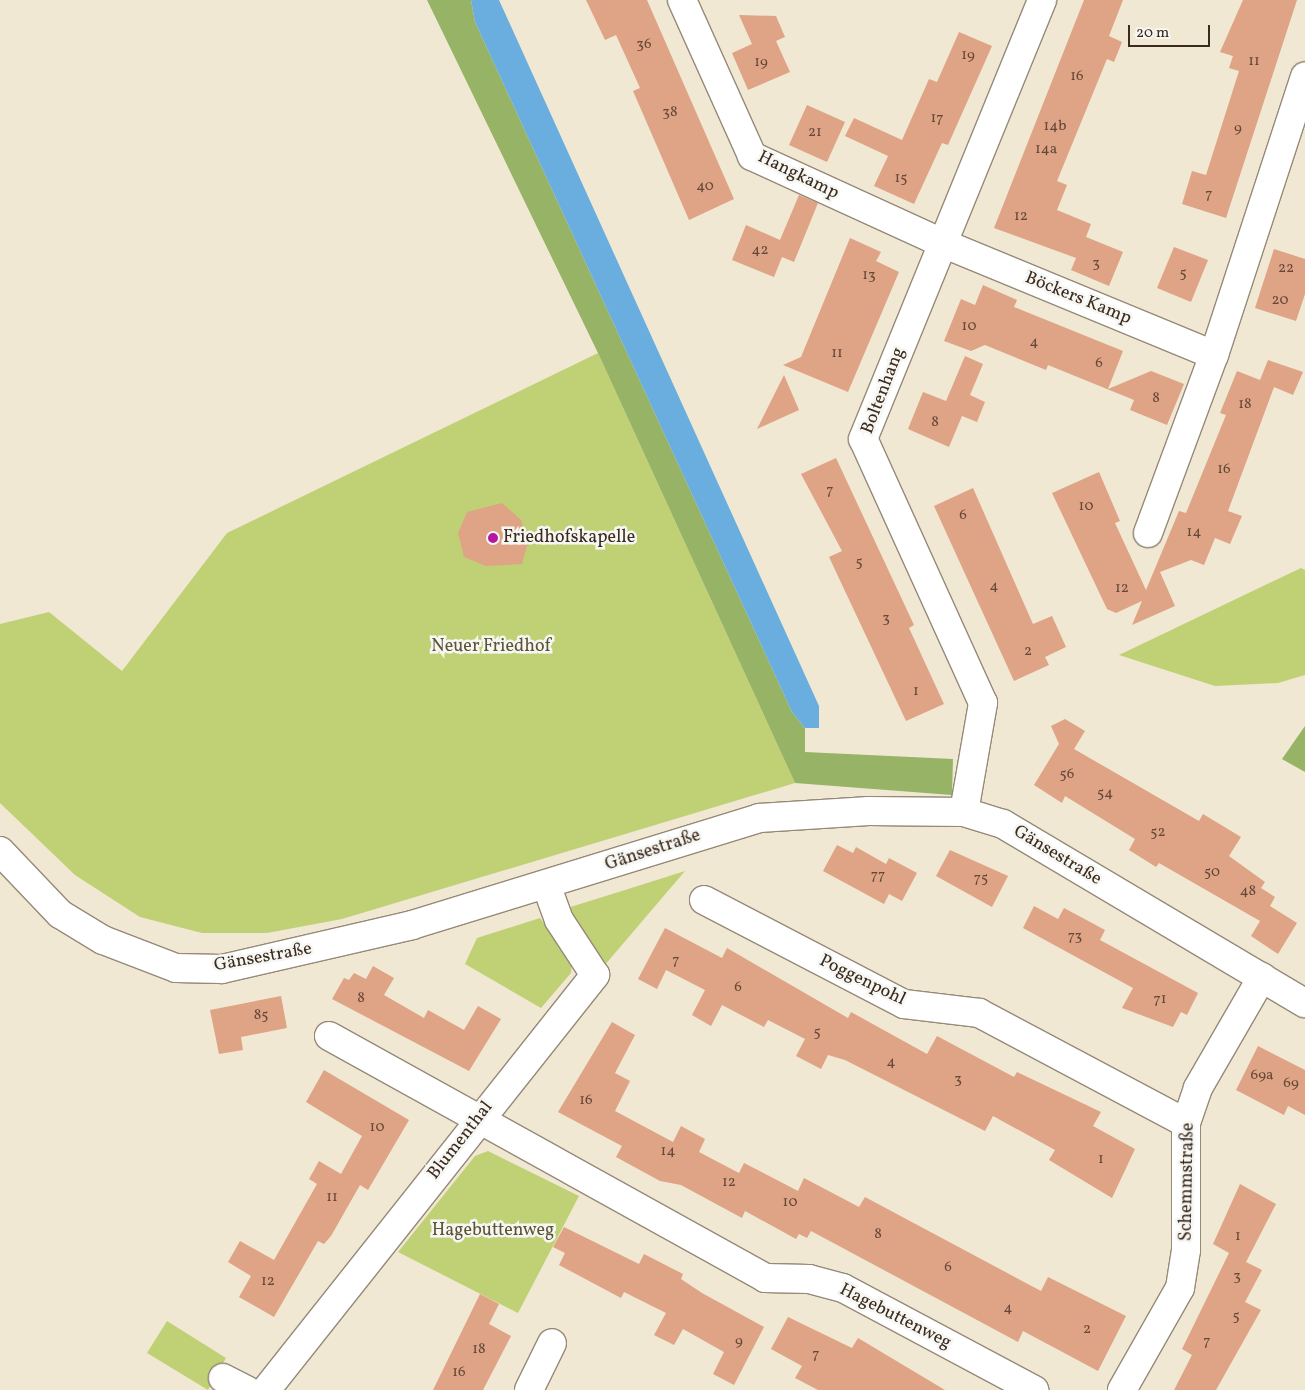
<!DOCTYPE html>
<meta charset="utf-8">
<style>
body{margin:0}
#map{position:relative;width:1305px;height:1390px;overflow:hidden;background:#f0e8d2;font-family:Vollkorn,serif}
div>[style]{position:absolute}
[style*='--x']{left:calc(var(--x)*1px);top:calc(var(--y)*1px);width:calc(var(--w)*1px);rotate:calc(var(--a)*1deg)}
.green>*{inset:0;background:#bfd174}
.forest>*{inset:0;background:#97b366}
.water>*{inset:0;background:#6aaedf}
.building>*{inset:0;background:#dfa385}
.roads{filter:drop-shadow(1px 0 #968978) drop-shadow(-1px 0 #968978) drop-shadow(0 1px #968978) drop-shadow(0 -1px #968978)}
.minor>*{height:28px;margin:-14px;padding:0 14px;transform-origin:14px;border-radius:14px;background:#fff}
.dots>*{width:14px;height:14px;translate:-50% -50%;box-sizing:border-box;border:2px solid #f6f6f2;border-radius:50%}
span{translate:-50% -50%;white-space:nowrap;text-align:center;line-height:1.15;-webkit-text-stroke:5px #f6f6f2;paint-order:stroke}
.number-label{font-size:15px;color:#644838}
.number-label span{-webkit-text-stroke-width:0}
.street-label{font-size:18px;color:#3b2a1e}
.poi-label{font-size:18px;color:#3b2a1e}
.left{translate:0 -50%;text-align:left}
.park-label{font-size:18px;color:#5c5434}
.scale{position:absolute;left:1128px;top:25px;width:82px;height:22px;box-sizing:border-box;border:2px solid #3b2a1e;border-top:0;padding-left:6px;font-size:15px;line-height:18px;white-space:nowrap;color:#3b2a1e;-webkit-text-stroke:4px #f6f6f2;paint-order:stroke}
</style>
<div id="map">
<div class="green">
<div style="clip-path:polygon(598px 353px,795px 783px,342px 919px,267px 933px,202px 933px,140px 917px,75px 875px,0 803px,0 624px,49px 612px,122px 671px,227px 533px)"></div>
<div style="clip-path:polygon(1301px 568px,1305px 570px,1305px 675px,1278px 683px,1215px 686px,1119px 655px)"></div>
<div style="clip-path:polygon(685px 871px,604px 966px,564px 909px,625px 890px)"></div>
<div style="clip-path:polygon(540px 918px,572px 961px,571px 973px,541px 1008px,465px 964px,477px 938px)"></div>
<div style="clip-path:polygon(488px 1151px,579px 1196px,518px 1313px,398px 1252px,475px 1156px)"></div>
<div style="clip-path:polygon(167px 1321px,226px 1358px,208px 1390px,147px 1353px)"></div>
</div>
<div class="forest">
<div style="clip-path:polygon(427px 0,471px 0,475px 22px,792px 712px,805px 728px,805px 752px,953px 759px,952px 795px,795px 783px,598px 353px)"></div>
<div style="clip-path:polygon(1305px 726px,1305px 772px,1282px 759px)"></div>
</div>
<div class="water">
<div style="clip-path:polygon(471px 0,499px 0,819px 706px,819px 728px,805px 728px,792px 712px,475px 22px)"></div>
</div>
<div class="building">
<div style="clip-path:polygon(586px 0,647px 0,734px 199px,689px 220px,633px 91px,640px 88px,616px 35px,605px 40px)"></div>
<div style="clip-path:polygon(1084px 0,1123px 0,1109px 36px,1122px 42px,1114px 62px,1107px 59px,1057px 181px,1067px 185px,1057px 210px,1091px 224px,1086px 237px,1123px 252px,1109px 286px,1071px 270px,1076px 258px,994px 228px)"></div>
<div style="clip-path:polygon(1243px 0,1297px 0,1226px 218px,1182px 204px,1192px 171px,1206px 175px,1239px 71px,1229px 68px,1233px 56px,1220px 52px)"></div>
<div style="clip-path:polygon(739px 15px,776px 16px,785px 37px,776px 41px,790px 72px,748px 90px,732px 53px,752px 44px)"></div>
<div style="clip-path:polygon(959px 32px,992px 46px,948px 145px,942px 143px,914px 204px,874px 186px,888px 156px,845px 136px,854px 118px,902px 140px,929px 79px,937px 82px)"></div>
<div style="clip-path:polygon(807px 105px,845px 122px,827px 162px,789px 145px)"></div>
<div style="clip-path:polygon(799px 195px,818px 203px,794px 262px,782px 257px,774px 277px,732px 260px,746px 225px,780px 240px)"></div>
<div style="clip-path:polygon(850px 238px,881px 252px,876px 261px,899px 272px,848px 392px,783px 365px,801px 357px)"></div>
<div style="clip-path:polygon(1174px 247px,1208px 260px,1191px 302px,1157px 288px)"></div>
<div style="clip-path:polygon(1274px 249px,1305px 259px,1305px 294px,1296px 321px,1255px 308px)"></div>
<div style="clip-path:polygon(983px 285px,1017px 300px,1014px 307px,1123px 351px,1108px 389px,1151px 371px,1184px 384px,1167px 425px,1130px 410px,1134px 400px,1048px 365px,1046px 370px,985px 345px,971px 351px,944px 341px,961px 299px,975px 305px)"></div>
<div style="clip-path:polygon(965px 356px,983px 364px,970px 395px,985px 402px,977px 422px,962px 416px,949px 447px,908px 429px,923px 392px,946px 401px)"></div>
<div style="clip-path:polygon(1268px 360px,1303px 372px,1293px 395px,1274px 387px,1228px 511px,1242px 516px,1230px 544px,1215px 538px,1204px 565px,1191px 560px,1160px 572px,1175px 606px,1132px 625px,1142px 601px,1116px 613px,1107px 609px,1052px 493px,1099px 472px,1120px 521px,1115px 523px,1146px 590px,1179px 511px,1186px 513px,1226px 415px,1220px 413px,1237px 371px,1260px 380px)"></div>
<div style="clip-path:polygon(784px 375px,799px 410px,757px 429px)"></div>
<div style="clip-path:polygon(836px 458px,914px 625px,909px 628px,944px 704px,906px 721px,829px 557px,842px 551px,801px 474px)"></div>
<div style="clip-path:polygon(973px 488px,1033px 624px,1052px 616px,1066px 647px,1045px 657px,1049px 665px,1014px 681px,934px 506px)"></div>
<div style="clip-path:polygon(502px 503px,521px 520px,528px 543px,522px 564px,486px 566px,464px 557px,458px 533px,467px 512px)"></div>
<div style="clip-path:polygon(1065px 719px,1085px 731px,1074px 749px,1199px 821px,1203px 814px,1241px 837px,1229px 856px,1265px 882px,1261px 888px,1275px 897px,1270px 906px,1297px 923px,1278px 954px,1251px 936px,1260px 921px,1159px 863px,1156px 867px,1129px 850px,1135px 839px,1065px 796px,1062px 803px,1034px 785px,1059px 744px,1051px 726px)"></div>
<div style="clip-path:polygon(837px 845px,853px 853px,856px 847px,886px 864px,889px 858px,917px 873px,902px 901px,889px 894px,884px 904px,823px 871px)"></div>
<div style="clip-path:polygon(950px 850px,1008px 876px,992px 907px,936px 876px)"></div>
<div style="clip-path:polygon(1034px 906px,1058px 919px,1064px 908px,1105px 930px,1100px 940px,1198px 993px,1187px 1015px,1181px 1012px,1173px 1027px,1122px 1008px,1133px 988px,1023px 928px)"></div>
<div style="clip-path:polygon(665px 928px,722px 958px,727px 948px,848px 1018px,851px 1012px,927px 1054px,937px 1036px,1014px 1077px,1017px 1072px,1101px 1112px,1093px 1126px,1135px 1149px,1112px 1198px,1049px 1160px,1055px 1150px,993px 1116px,985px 1131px,845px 1060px,828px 1055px,821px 1069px,796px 1056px,805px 1039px,768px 1020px,764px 1027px,722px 1005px,711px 1026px,692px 1015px,705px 990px,666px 970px,657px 989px,638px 979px)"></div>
<div style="clip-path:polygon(373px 966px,394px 978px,384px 995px,424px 1018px,428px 1010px,464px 1030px,478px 1006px,501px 1019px,469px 1071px,332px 999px,344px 978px,349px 980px,354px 973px,366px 979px)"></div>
<div style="clip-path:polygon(281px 996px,287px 1028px,241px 1037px,243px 1050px,219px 1054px,210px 1010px)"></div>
<div style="clip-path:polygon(612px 1022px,635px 1035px,615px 1073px,630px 1081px,615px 1111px,673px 1142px,681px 1126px,705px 1139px,699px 1152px,739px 1173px,744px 1163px,798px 1191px,804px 1178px,859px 1207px,865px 1197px,1041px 1291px,1048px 1277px,1126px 1316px,1098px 1371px,1023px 1331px,1018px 1342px,811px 1231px,807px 1238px,799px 1234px,796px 1239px,745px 1211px,742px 1218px,681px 1185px,660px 1181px,616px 1157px,622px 1146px,558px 1112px)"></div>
<div style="clip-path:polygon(1258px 1046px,1305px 1070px,1305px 1115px,1288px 1106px,1284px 1115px,1236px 1090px)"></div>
<div style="clip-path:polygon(324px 1070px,409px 1120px,368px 1190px,360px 1185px,331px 1236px,324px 1244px,318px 1241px,274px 1317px,239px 1297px,251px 1276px,228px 1262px,240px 1241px,274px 1260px,317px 1184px,309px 1179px,319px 1161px,341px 1174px,362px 1136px,306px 1102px)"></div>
<div style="clip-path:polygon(1240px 1184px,1276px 1204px,1246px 1262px,1262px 1270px,1245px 1302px,1261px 1310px,1216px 1390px,1174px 1390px,1192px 1355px,1182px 1349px,1229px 1253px,1213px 1244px)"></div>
<div style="clip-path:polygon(564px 1227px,639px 1264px,644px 1254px,683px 1274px,681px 1279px,702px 1293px,764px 1327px,734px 1385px,713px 1374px,724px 1352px,683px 1329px,674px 1345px,654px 1335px,666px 1313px,624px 1292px,621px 1298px,559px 1265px,565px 1253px,553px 1247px)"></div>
<div style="clip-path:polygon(480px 1294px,499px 1304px,489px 1324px,511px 1336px,483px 1390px,433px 1390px)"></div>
<div style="clip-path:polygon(788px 1317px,852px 1348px,858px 1338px,945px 1390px,818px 1390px,795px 1378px,802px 1366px,771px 1349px)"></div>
</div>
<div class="roads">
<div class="minor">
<div style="--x:682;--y:0;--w:171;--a:65.8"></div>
<div style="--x:752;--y:156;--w:209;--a:24.6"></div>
<div style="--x:942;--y:243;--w:294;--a:22.4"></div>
<div style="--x:1214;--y:355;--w:293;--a:-71.9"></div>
<div style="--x:1148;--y:533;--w:190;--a:-69.7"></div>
<div style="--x:964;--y:812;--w:111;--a:-80.1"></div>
<div style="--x:983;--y:703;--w:290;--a:-114.4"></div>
<div style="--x:863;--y:439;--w:474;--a:-67.8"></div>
<div style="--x:0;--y:851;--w:87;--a:46.4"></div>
<div style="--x:60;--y:914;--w:50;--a:31.2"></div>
<div style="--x:103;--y:940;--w:78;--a:21"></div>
<div style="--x:176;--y:968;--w:46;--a:1.2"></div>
<div style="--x:222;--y:969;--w:195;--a:-13"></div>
<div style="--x:412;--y:925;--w:363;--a:-17.1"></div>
<div style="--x:759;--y:818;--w:110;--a:-3.6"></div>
<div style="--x:869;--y:811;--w:95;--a:0.6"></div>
<div style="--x:964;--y:812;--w:41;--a:17.1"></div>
<div style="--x:1003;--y:824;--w:351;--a:30.7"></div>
<div style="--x:704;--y:900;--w:225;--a:27.5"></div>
<div style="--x:904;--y:1004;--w:76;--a:6.8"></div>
<div style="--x:979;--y:1013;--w:234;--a:28"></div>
<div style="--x:329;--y:1036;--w:499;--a:29"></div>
<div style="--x:765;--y:1278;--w:44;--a:1.3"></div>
<div style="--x:809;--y:1279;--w:35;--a:15"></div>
<div style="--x:843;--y:1288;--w:217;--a:28.1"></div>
<div style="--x:223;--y:1378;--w:27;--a:27"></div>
<div style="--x:266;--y:1390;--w:530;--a:-51.59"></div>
<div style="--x:595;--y:975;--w:66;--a:-123.2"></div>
<div style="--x:559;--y:920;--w:37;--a:-110"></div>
<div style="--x:529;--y:1390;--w:52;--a:-63.9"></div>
<div style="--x:1122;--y:1390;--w:117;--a:-60.4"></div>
<div style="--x:1180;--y:1288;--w:38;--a:-81"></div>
<div style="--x:1186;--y:1250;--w:127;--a:-90"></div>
<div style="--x:1186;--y:1123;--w:37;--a:-71"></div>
<div style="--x:1198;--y:1088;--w:128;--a:-60"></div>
</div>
</div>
<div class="dots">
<div style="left:493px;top:538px;background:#b5179e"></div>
</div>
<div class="number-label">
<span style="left:644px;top:45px">36</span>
<span style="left:968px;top:56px">19</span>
<span style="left:1254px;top:62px">11</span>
<span style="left:761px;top:63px">19</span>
<span style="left:1077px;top:77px">16</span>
<span style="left:670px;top:113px">38</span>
<span style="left:937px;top:119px">17</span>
<span style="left:1055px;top:127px">14b</span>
<span style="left:1238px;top:129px">9</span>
<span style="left:815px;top:133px">21</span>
<span style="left:1046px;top:150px">14a</span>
<span style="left:901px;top:179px">15</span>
<span style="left:705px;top:187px">40</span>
<span style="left:1209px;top:195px">7</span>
<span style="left:1021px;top:217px">12</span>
<span style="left:760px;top:251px">42</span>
<span style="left:1096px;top:264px">3</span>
<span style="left:1286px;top:269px">22</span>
<span style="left:1183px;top:274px">5</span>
<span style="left:869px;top:276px">13</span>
<span style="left:1280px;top:301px">20</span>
<span style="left:969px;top:327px">10</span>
<span style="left:1034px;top:343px">4</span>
<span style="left:837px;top:354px">11</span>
<span style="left:1099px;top:364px">6</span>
<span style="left:1156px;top:399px">8</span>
<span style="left:1245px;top:405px">18</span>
<span style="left:935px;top:423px">8</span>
<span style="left:1224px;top:470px">16</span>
<span style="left:830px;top:491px">7</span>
<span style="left:1086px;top:507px">10</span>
<span style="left:963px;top:516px">6</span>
<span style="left:1194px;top:533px">14</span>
<span style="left:859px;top:563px">5</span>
<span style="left:994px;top:587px">4</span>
<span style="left:1122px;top:589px">12</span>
<span style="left:886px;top:619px">3</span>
<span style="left:1028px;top:652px">2</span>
<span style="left:916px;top:692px">1</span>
<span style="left:1067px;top:775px">56</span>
<span style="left:1105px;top:794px">54</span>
<span style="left:1158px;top:833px">52</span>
<span style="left:1212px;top:873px">50</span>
<span style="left:878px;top:876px">77</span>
<span style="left:981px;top:879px">75</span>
<span style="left:1248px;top:892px">48</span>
<span style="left:1075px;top:937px">73</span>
<span style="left:676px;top:961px">7</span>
<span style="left:738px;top:988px">6</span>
<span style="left:361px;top:999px">8</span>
<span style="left:1160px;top:1000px">71</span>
<span style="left:261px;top:1016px">85</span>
<span style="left:817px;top:1033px">5</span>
<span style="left:891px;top:1063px">4</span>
<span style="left:1262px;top:1076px">69a</span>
<span style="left:958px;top:1080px">3</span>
<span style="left:1291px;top:1084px">69</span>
<span style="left:586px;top:1101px">16</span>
<span style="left:377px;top:1128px">10</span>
<span style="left:668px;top:1152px">14</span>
<span style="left:1101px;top:1160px">1</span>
<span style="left:729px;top:1183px">12</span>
<span style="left:332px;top:1198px">11</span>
<span style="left:790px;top:1203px">10</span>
<span style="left:878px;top:1235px">8</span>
<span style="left:1238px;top:1237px">1</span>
<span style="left:948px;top:1268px">6</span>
<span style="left:1237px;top:1277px">3</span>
<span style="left:268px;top:1282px">12</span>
<span style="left:1008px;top:1309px">4</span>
<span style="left:1236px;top:1317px">5</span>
<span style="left:1087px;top:1330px">2</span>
<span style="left:739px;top:1342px">9</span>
<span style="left:1207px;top:1342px">7</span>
<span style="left:479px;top:1350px">18</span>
<span style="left:816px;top:1355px">7</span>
<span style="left:459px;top:1373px">16</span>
</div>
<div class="street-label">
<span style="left:798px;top:176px;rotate:26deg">Hangkamp</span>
<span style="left:1078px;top:299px;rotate:22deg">Böckers Kamp</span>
<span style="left:884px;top:391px;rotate:-69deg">Boltenhang</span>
<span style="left:653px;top:851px;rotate:-18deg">Gänsestraße</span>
<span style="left:1057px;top:856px;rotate:31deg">Gänsestraße</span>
<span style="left:263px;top:958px;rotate:-10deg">Gänsestraße</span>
<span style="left:862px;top:981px;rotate:26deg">Poggenpohl</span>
<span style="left:461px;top:1141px;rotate:-52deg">Blumenthal</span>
<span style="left:1188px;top:1182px;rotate:-89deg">Schemmstraße</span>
<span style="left:895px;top:1317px;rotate:27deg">Hagebuttenweg</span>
</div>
<div class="poi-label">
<span class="left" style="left:503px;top:538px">Friedhofskapelle</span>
</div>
<div class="park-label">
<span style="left:491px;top:647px">Neuer Friedhof</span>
<span style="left:493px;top:1231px">Hagebuttenweg</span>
</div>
<div class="scale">20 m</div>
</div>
